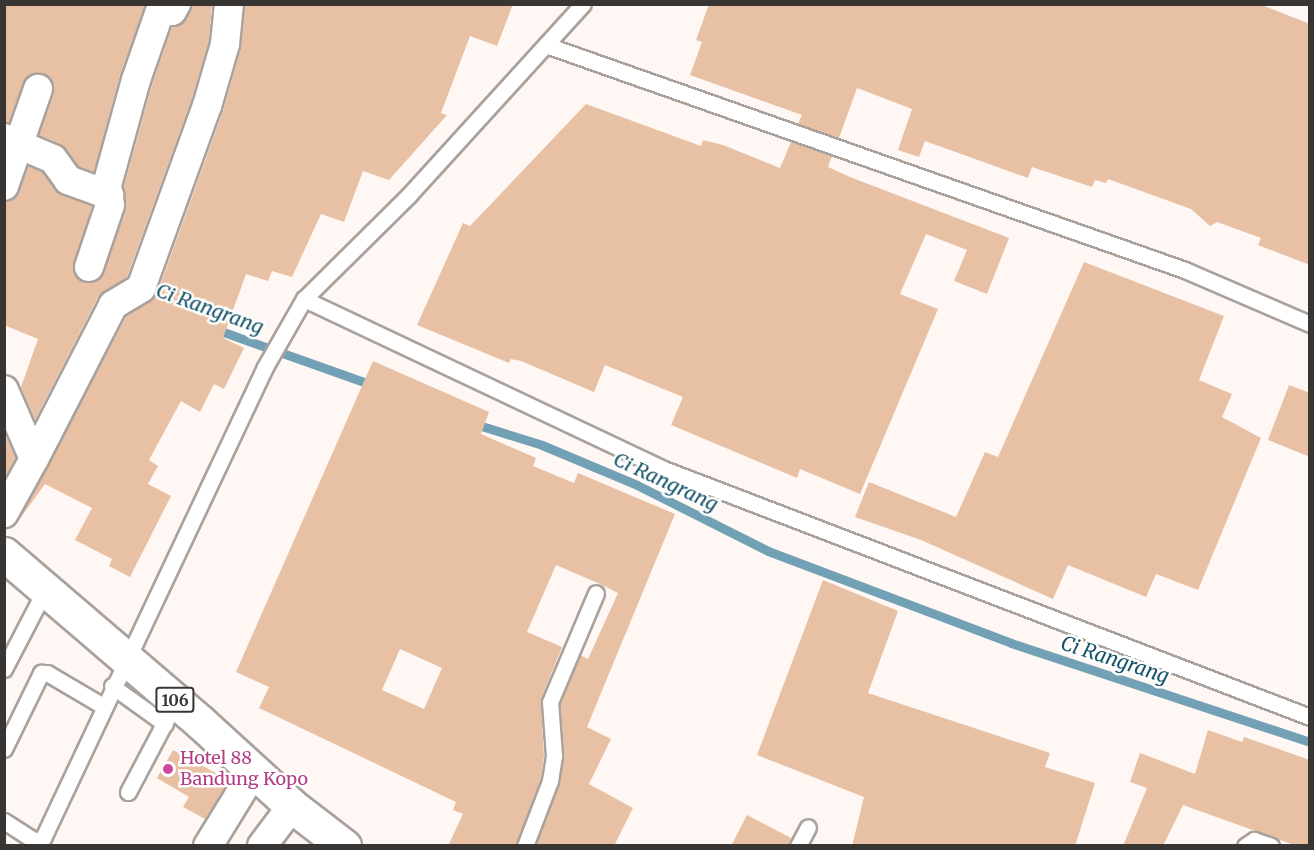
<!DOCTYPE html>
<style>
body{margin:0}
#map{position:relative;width:1314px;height:850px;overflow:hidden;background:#fef7f3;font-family:Merriweather,serif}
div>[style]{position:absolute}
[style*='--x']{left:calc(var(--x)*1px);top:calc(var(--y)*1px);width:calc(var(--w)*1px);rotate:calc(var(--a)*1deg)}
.stream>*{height:9px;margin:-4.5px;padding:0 4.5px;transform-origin:4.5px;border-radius:4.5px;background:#72a1b5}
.building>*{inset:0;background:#e8c1a5}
.roads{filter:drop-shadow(2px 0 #a9a19c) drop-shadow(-2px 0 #a9a19c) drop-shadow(0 2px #a9a19c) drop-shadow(0 -2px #a9a19c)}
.service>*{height:15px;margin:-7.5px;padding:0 7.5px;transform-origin:7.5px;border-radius:7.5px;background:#fff}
.minor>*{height:28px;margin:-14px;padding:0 14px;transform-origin:14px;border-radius:14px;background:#fff}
.primary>*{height:33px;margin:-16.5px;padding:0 16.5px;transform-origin:16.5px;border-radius:16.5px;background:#fff}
.dots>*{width:16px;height:16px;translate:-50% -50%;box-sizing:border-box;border:3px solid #fff;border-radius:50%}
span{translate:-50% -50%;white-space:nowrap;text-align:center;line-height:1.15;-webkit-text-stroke:5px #fff;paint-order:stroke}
.shield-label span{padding:2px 4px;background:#fff;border:2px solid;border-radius:4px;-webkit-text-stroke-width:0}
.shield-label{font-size:16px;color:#383533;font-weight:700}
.hotel-label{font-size:18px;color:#b23c85}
.left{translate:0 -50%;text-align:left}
.water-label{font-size:20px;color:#15546a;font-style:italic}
.frame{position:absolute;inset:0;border:6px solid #383533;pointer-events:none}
</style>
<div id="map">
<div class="stream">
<div style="--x:215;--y:329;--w:170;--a:19.6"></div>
<div style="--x:472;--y:423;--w:73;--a:17.4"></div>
<div style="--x:542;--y:445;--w:103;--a:22.8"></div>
<div style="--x:637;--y:485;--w:147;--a:26.7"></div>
<div style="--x:768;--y:551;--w:260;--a:20.7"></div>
<div style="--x:1011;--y:643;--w:315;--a:18.3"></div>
</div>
<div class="building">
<div style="clip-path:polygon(4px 4px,146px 4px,120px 75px,94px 172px,78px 166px,60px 144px,39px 135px,54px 94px,54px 85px,44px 74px,27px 77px,9px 123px,4px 122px)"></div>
<div style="clip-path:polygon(192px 4px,212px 4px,209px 41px,191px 101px,127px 277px,98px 297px,35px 420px,21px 387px,38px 339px,4px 325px,6px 202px,19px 192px,28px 166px,42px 172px,62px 195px,92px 206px,73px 270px,83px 282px,100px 279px,126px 210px,124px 186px,152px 85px,172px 27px,186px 20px)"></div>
<div style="clip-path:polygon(245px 4px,513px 4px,497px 46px,470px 36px,441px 113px,447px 115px,389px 180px,363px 171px,344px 222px,321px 214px,292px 277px,272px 271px,268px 281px,246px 274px,223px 338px,244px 348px,224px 389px,214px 384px,200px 412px,181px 401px,149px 460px,158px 466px,148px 484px,171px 496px,130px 577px,109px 566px,112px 559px,75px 540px,92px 508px,45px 484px,19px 520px,126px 317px,157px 294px,223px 111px,241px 48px)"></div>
<div style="clip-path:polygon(709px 4px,1259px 4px,1310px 24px,1310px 265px,1258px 245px,1261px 238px,1217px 222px,1210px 226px,1191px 209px,1108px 179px,1106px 183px,1095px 180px,1092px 187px,1032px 167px,1028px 178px,925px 141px,919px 157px,898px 150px,912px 109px,857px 88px,839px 138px,798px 124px,802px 115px,690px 75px,702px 42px,696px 40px)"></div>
<div style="clip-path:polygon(586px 104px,701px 146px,703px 140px,723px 145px,780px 168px,791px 142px,832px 156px,828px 167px,850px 177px,1009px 238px,987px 294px,954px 281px,967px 250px,926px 234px,900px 294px,938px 309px,860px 494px,800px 469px,797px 478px,671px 425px,683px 397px,605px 365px,594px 392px,521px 361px,511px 359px,509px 363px,417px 325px,463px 223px,470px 226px)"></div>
<div style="clip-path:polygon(1084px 262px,1224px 316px,1199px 380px,1232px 394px,1222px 417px,1261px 438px,1198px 590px,1156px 574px,1146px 597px,1068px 565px,1053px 599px,921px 540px,855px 517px,869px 482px,956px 517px,985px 452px,998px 457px)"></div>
<div style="clip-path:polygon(evenodd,373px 361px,489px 412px,481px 434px,536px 458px,533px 466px,574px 483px,578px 473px,675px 514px,587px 727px,611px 739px,589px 784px,633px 808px,614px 846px,536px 846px,560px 783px,564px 756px,560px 704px,580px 655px,588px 659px,618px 593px,600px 584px,556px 565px,527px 632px,562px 647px,541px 699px,544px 756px,541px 778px,516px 846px,448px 846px,463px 814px,453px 810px,456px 802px,259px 708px,269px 687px,236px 672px,373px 361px,400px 649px,442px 668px,424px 709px,382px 690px,400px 649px)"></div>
<div style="clip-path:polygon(1289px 385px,1310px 393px,1310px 457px,1268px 440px)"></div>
<div style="clip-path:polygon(4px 433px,16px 458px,4px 478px)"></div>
<div style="clip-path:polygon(823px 580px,898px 611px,868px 693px,1050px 753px,1045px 767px,1095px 783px,1075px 846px,852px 846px,864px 797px,757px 755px)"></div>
<div style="clip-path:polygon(1208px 730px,1242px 742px,1244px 737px,1310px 760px,1310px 846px,1297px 846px,1183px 805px,1163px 846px,1123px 846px,1147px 788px,1130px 782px,1140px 753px,1195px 774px)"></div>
<div style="clip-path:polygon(173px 750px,229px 780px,205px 819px,183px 807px,189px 797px,157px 778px)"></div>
<div style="clip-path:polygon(747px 815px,791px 838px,788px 846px,731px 846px)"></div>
</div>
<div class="roads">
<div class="service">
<div style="--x:546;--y:45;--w:677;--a:19.4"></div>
<div style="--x:1185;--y:270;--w:136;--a:23.4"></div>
<div style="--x:304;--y:299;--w:395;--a:25.3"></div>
<div style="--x:661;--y:468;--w:695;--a:20.99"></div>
<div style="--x:4;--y:669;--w:91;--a:-62.6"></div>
<div style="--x:112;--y:686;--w:65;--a:35.6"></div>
<div style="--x:4;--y:749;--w:85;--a:-64"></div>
<div style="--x:41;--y:673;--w:6;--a:0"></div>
<div style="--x:47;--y:673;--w:65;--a:30.5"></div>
<div style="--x:128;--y:792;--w:103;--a:-62.2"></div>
<div style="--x:4;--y:821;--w:37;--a:33"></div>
<div style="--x:35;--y:841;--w:9;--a:-21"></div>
<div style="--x:43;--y:838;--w:521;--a:-64.76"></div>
<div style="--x:265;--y:367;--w:78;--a:-60.2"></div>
<div style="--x:304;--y:299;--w:148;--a:-44.7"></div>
<div style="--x:409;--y:195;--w:258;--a:-47.7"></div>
<div style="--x:525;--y:846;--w:70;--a:-69"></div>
<div style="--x:550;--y:781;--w:25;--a:-81"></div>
<div style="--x:554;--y:756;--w:54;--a:-94.2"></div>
<div style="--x:550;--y:702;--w:118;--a:-67.1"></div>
<div style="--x:798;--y:846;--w:21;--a:-62"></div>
<div style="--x:1245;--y:846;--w:11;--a:-34"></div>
<div style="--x:1254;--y:840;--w:18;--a:19"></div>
</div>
<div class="minor">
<div style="--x:4;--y:138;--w:53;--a:23.2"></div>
<div style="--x:53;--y:159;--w:26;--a:54"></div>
<div style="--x:68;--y:180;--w:44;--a:20.1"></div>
<div style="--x:4;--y:186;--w:103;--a:-70.7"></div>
<div style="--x:89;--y:267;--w:65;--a:-71.3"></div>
<div style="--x:110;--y:205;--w:20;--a:-99"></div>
<div style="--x:107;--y:185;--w:109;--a:-74.6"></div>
<div style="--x:136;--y:80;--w:70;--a:-70.8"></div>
<div style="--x:159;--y:14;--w:7;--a:-45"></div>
<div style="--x:164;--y:9;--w:8;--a:14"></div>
<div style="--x:172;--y:11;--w:8;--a:-60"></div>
<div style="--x:4;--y:390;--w:75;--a:66.5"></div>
<div style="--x:34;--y:459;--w:62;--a:119.1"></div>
<div style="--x:34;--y:459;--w:173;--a:-62.8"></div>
<div style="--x:113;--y:305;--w:33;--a:-31"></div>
<div style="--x:141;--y:288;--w:194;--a:-70.1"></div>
<div style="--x:207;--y:106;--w:65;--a:-73.8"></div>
<div style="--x:225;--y:44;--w:40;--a:-84.3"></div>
<div style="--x:208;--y:846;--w:88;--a:-58.5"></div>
<div style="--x:262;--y:846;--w:50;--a:-53.1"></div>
</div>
<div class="primary">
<div style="--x:4;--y:554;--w:258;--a:40.6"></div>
<div style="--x:200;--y:722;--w:125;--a:42.4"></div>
<div style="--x:292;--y:806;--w:66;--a:37.6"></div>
</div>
</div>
<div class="dots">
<div style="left:168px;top:769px;background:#d1479c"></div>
</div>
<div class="shield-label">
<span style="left:175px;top:700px">106</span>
</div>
<div class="hotel-label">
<span class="left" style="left:180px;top:769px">Hotel 88<br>Bandung Kopo</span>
</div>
<div class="water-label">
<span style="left:210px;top:308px;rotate:20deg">Ci Rangrang</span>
<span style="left:666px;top:481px;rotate:25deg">Ci Rangrang</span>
<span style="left:1115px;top:659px;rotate:18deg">Ci Rangrang</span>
</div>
<div class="frame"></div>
</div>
